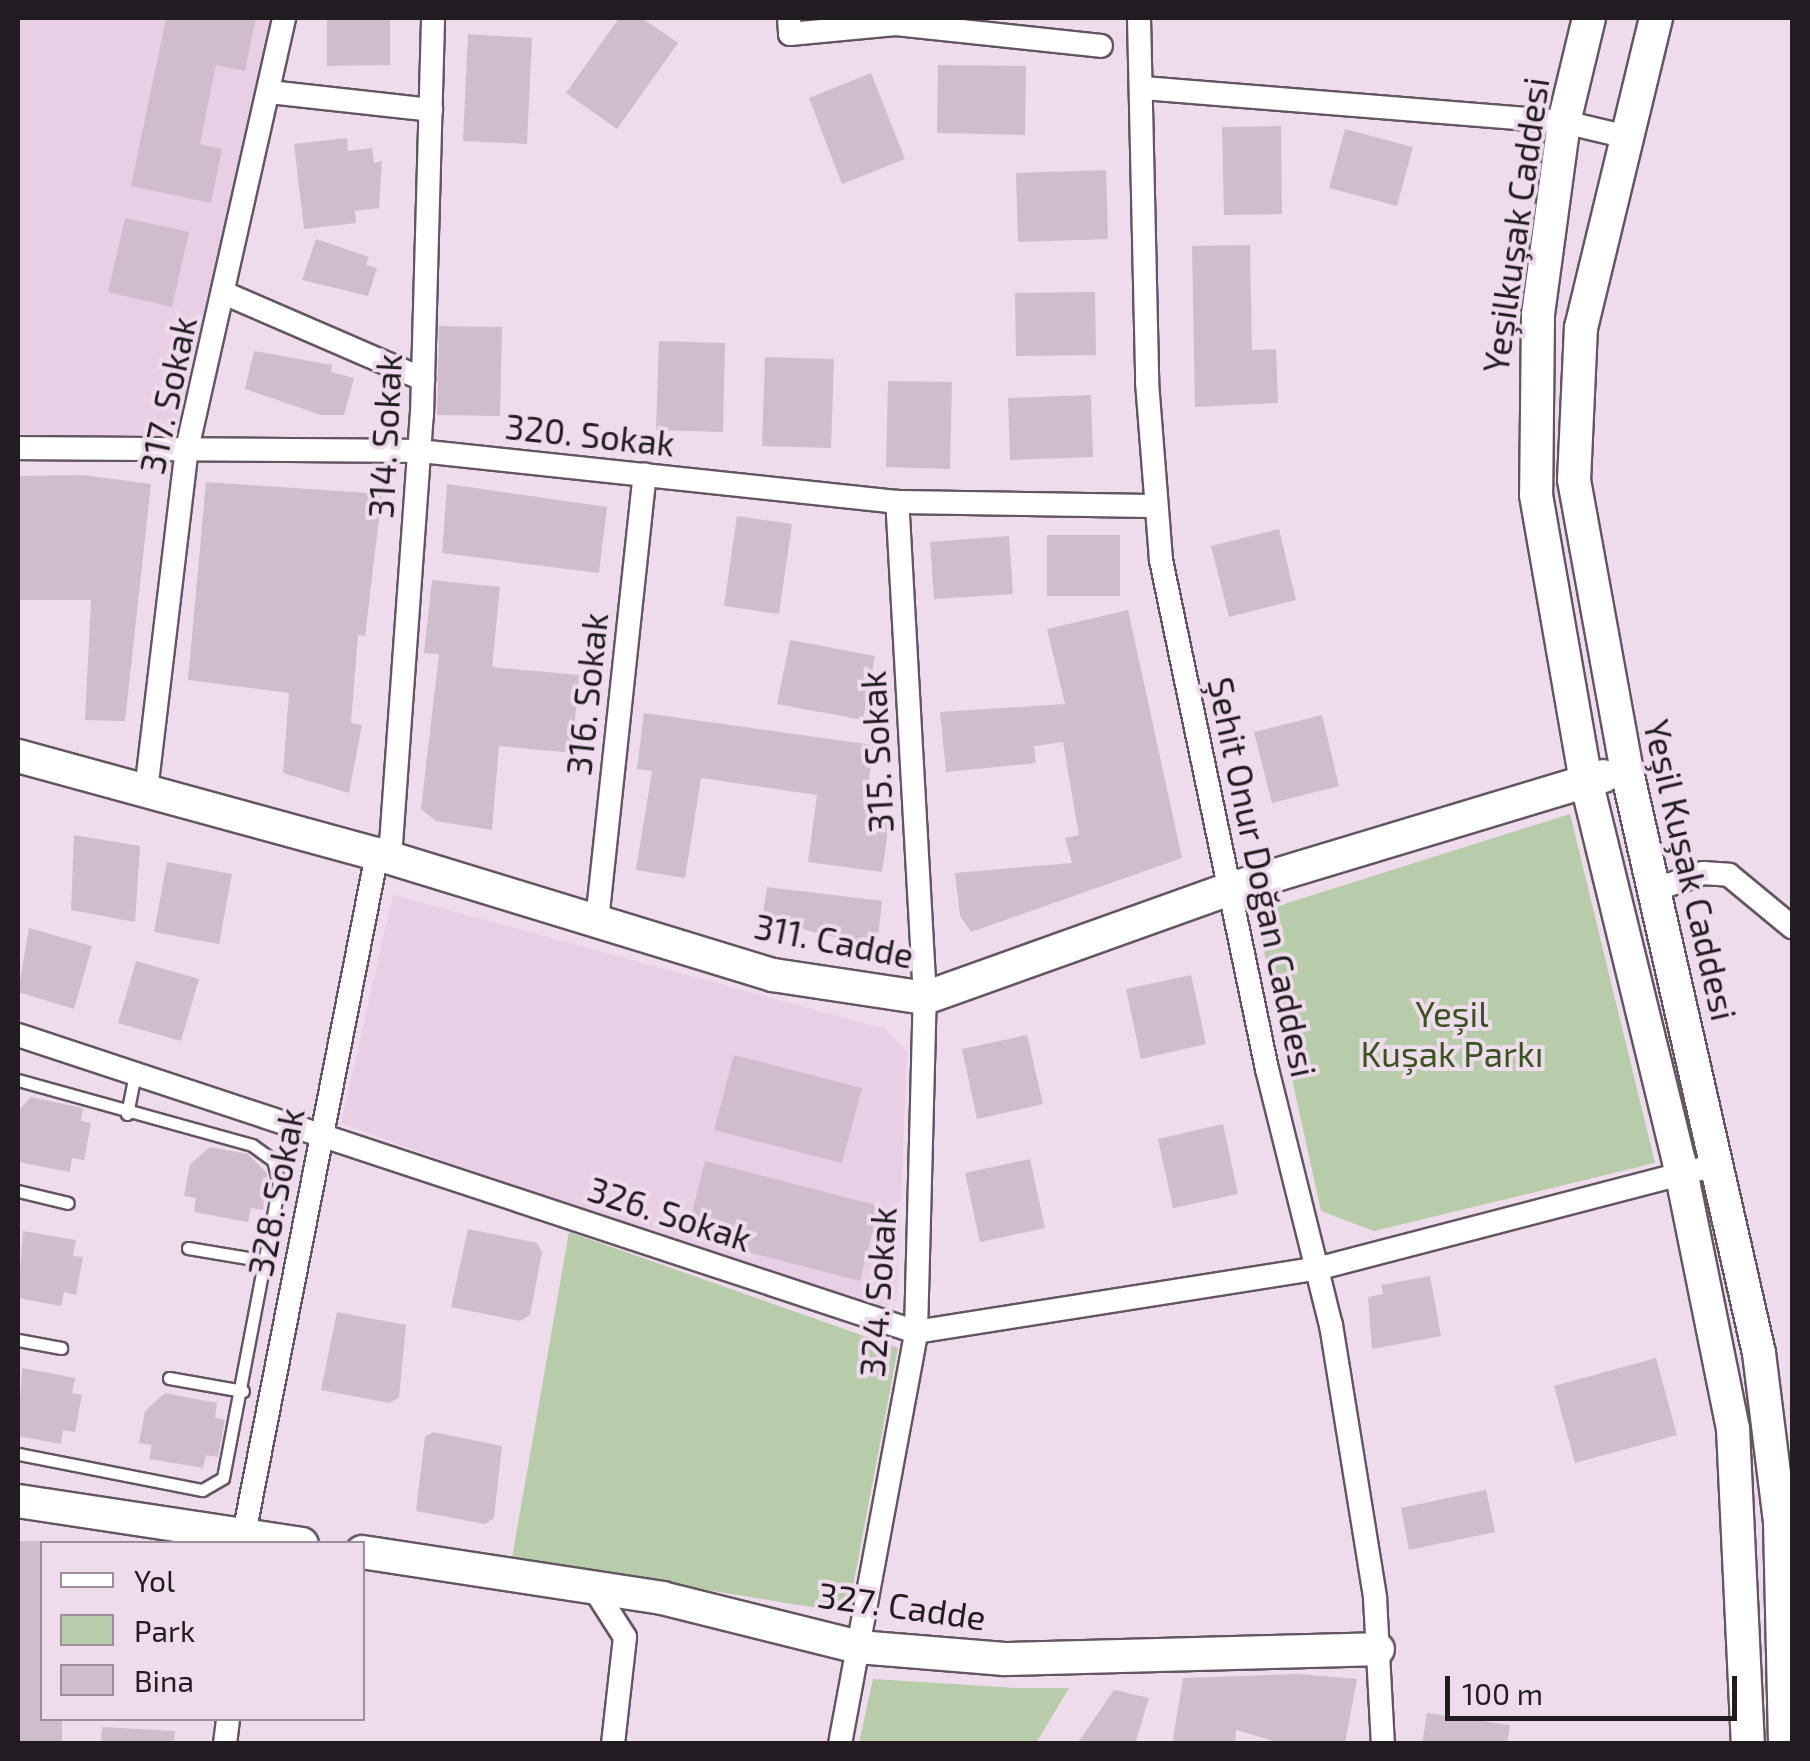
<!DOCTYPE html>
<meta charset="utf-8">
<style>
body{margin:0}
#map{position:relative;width:1810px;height:1761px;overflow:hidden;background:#eedbec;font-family:"Exo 2",sans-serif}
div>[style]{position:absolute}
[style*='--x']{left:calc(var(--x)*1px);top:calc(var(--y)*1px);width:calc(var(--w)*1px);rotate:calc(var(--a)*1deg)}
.built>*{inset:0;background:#e8cfe6}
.green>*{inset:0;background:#b7cca8}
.building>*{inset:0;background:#cfbdcd}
.roads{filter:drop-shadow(2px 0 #645563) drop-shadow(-2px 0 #645563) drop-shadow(0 2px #645563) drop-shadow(0 -2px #645563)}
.lane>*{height:11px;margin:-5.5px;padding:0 5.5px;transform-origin:5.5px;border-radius:5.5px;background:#fff}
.street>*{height:22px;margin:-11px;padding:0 11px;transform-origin:11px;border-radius:11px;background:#fff}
.secondary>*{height:32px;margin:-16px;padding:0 16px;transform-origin:16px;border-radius:16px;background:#fff}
span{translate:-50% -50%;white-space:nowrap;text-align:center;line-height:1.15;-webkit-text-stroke:8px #eedbec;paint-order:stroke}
.street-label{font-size:35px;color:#221b21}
.park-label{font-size:35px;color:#39551c}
.frame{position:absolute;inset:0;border:20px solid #221b21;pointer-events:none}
.legend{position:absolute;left:40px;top:1541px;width:325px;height:180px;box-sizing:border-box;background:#eedbec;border:2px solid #9c8e9b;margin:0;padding:12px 18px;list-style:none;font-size:30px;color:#221b21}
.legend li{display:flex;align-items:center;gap:20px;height:50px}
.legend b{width:50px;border:2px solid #9c8e9b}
.scale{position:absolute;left:1445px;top:1676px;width:292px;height:45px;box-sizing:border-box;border:5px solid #221b21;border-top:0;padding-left:12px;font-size:30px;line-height:35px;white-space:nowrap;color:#221b21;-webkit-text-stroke:8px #eedbec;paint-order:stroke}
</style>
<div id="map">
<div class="built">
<div style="clip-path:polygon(18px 18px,272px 18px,177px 428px,158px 437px,18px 434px)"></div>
<div style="clip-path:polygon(393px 895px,885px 1029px,907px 1051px,897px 1301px,882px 1309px,635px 1231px,341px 1123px)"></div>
</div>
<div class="green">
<div style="clip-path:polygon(1570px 814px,1655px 1163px,1374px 1231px,1321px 1211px,1260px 933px,1278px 906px)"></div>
<div style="clip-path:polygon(569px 1232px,898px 1348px,850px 1602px,842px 1612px,512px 1558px)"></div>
<div style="clip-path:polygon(873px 1679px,1016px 1688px,1069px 1688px,1036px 1743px,859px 1743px)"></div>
</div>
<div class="building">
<div style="clip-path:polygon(166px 18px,256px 18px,245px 71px,216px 65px,200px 144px,222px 149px,211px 203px,131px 186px)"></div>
<div style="clip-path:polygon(327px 18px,390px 18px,390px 65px,327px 66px)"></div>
<div style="clip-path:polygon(619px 18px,642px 18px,678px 43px,617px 129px,566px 93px)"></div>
<div style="clip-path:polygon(468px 34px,532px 38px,527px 144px,463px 141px)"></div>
<div style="clip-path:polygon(938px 65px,1026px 66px,1025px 135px,937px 133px)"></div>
<div style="clip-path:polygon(871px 73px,905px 159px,842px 184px,809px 98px)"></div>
<div style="clip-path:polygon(1281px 126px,1282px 214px,1224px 215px,1222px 127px)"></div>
<div style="clip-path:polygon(1345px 129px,1413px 147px,1397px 206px,1329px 188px)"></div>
<div style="clip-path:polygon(347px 138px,348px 151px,372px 148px,374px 163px,382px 161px,379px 208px,355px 211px,356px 223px,304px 229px,294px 144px)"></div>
<div style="clip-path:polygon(1106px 170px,1108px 239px,1018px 242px,1016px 173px)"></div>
<div style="clip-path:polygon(125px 218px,189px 232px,172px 307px,108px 292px)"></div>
<div style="clip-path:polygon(316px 239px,369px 257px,366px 265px,377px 268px,368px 296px,302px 280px)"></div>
<div style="clip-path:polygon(1250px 245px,1252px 350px,1276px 349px,1278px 403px,1195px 407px,1192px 246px)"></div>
<div style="clip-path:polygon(1095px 292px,1096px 355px,1016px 356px,1015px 293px)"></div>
<div style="clip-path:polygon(439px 326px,502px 327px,500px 416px,437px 415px)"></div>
<div style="clip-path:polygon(659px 341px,725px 343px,723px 432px,656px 430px)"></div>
<div style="clip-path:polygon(254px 351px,332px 365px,331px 372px,354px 378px,344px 415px,321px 415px,245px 389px)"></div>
<div style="clip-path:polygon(765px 357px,834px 359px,831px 448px,762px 446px)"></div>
<div style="clip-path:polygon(888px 381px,952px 382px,950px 469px,886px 467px)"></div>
<div style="clip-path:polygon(1091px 395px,1093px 457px,1010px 460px,1008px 398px)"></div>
<div style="clip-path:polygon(82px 475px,151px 484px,125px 721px,85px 720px,91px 600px,18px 600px,18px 476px)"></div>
<div style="clip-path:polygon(206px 482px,382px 494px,365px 636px,358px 635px,351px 723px,362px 725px,349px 793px,283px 773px,289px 693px,188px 680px)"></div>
<div style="clip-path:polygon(447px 484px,607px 507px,599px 573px,442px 553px)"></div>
<div style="clip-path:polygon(737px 516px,792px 524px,779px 614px,724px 606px)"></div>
<div style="clip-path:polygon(1279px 529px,1296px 600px,1229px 617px,1211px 546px)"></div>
<div style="clip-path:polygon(1047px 535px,1120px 535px,1120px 596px,1047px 596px)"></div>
<div style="clip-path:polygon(1009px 536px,1013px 594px,934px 599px,930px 542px)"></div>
<div style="clip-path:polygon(432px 580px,500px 587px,492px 667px,579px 675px,572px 753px,499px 746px,492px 830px,436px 821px,421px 809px,439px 654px,424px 653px)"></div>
<div style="clip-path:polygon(1128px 610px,1182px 858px,971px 932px,960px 916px,955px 873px,1072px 863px,1065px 838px,1079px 835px,1063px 742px,1034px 746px,1036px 763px,946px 772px,940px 712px,1065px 704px,1047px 629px)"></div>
<div style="clip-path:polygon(790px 640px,875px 656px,863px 720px,777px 704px)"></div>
<div style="clip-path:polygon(644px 713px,873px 745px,865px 813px,890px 816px,882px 872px,808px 862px,817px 795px,701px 778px,685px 878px,636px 870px,652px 771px,637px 769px)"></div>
<div style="clip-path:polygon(1322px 715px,1339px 786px,1272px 803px,1254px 732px)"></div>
<div style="clip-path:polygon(74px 835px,140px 846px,135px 922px,71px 910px)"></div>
<div style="clip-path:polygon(167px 862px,232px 874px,219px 944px,154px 932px)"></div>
<div style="clip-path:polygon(767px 887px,882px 901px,878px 938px,869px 946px,762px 919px)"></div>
<div style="clip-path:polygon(29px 928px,92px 946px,74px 1009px,18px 992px)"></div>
<div style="clip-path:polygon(136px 961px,199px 979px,181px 1041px,118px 1023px)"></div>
<div style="clip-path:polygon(1191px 975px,1206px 1044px,1141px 1059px,1126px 989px)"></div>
<div style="clip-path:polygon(1027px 1035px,1043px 1104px,977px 1119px,962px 1049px)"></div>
<div style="clip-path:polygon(734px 1055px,862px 1088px,842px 1163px,714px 1130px)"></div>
<div style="clip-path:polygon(31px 1097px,83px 1108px,81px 1121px,91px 1123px,84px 1160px,72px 1158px,70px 1172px,18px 1162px,18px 1111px)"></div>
<div style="clip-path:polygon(1223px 1124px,1238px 1194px,1173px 1208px,1158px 1139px)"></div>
<div style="clip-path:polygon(210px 1147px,248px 1154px,267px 1173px,263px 1210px,251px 1208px,248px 1222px,194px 1212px,196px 1198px,184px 1196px,190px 1164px)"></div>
<div style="clip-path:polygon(1030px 1159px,1045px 1228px,980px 1242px,965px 1173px)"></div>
<div style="clip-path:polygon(705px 1161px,879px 1206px,860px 1281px,686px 1236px)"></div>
<div style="clip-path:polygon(468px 1229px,537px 1243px,542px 1252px,530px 1315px,520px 1321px,451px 1307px)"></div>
<div style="clip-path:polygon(23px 1231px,76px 1240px,73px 1256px,83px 1257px,76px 1295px,64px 1292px,61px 1306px,18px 1298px)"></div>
<div style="clip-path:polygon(1430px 1276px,1441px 1336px,1372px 1349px,1368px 1297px,1383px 1294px,1381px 1285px)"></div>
<div style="clip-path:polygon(337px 1312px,406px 1325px,399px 1398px,389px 1403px,321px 1390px)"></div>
<div style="clip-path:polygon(1656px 1358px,1677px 1435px,1575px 1463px,1554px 1386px)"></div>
<div style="clip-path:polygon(22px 1368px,75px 1378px,72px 1393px,82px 1395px,75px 1432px,63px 1430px,61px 1444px,18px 1436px)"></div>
<div style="clip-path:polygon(165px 1393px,217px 1403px,215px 1418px,225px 1420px,218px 1457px,206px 1455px,203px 1468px,149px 1459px,152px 1445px,139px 1443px,145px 1411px)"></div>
<div style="clip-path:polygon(433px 1432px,502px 1446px,494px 1518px,485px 1524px,416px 1511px,425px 1437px)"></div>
<div style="clip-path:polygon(1486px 1490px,1495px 1532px,1409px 1550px,1401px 1508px)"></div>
<div style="clip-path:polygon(18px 1541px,42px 1541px,42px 1718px,62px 1718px,62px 1744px,18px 1744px)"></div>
<div style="clip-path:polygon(1297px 1674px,1357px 1679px,1345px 1744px,1284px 1744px,1236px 1730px,1235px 1744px,1172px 1744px,1183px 1678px)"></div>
<div style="clip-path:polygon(1114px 1690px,1149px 1698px,1135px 1744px,1077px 1744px)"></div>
<div style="clip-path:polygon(1427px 1713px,1510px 1725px,1507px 1744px,1422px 1744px)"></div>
<div style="clip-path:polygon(102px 1727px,175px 1731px,174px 1744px,101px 1744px)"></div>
</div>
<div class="roads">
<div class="lane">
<div style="--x:18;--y:1080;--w:243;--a:15.5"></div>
<div style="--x:252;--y:1145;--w:26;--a:36"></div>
<div style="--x:273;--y:1160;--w:25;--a:76"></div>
<div style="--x:279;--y:1184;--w:299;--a:100.8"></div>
<div style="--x:223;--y:1478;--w:24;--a:150"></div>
<div style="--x:202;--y:1490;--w:187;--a:-168.9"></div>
<div style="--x:127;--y:1114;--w:41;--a:-78.7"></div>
<div style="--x:18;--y:1191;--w:51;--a:13.5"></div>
<div style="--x:188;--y:1248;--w:79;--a:9.5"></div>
<div style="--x:18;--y:1340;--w:44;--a:10.5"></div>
<div style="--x:169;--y:1378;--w:75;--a:10"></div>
</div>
<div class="street">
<div style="--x:789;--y:18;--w:16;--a:86"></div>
<div style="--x:790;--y:34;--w:106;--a:-5.4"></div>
<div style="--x:896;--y:24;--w:206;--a:6.1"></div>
<div style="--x:1139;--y:18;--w:364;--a:88.7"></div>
<div style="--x:1147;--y:382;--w:179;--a:85.5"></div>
<div style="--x:1161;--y:560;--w:520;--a:78.24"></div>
<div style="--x:1267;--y:1069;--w:264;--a:76"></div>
<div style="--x:1331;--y:1325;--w:277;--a:80.8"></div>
<div style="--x:1375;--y:1598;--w:146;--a:86.9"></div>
<div style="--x:1143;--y:88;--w:422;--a:4.6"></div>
<div style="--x:1564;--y:122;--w:61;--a:13.3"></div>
<div style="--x:269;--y:92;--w:163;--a:6.3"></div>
<div style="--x:224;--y:293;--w:217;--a:23.4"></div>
<div style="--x:18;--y:448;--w:402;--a:0.4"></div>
<div style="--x:420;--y:451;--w:480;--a:6.1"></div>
<div style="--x:897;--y:502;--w:257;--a:0.9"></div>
<div style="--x:146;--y:791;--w:344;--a:-83.2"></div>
<div style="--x:187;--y:449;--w:442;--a:-77.3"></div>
<div style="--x:390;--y:858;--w:444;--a:-85.9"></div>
<div style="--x:422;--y:415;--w:397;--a:-88.4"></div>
<div style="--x:1654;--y:890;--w:52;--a:-19.1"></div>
<div style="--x:1703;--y:873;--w:26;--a:4"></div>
<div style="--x:1729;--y:875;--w:82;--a:39.5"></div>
<div style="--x:597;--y:921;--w:449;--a:-83.9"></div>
<div style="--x:18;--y:1035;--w:946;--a:18.3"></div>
<div style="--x:916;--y:1332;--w:405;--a:-9"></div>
<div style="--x:1316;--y:1269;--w:415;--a:-14.6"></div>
<div style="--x:242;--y:1544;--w:703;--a:-78.93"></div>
<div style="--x:593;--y:1587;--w:59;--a:57.4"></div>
<div style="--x:625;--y:1637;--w:108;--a:96.4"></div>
<div style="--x:225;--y:1744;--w:26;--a:-83"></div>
<div style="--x:840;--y:1744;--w:419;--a:-79.5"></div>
<div style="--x:916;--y:1332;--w:334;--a:-88.5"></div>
<div style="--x:925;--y:998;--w:497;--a:-93.2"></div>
</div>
<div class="secondary">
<div style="--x:1589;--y:18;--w:107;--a:103.5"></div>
<div style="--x:1564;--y:122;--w:195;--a:97.7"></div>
<div style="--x:1538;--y:315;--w:180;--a:90.6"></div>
<div style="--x:1536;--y:495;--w:285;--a:80.1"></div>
<div style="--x:1585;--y:776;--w:396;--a:76.3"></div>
<div style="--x:1679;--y:1161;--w:273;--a:78.6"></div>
<div style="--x:1733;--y:1429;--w:315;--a:87.3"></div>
<div style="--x:1656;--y:18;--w:318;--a:103.6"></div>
<div style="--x:1581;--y:327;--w:153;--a:92.6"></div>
<div style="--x:1574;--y:480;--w:301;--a:79.7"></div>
<div style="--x:1628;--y:776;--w:592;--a:77.21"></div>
<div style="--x:1759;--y:1353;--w:170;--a:82.9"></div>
<div style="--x:1780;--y:1522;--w:222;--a:88.7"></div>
<div style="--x:18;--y:756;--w:372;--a:15.3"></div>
<div style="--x:377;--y:854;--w:414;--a:17"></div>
<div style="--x:773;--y:975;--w:154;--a:8.6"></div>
<div style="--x:925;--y:998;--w:327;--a:-19.7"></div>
<div style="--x:1233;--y:888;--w:387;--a:-16.8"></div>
<div style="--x:18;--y:1501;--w:287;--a:8.6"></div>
<div style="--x:362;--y:1552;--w:304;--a:8.7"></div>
<div style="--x:662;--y:1598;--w:202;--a:14"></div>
<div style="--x:858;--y:1647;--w:147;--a:4.7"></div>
<div style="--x:1005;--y:1659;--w:373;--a:-1.5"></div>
</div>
</div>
<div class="street-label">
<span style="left:1515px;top:225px;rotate:-82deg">Yeşilkuşak Caddesi</span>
<span style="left:167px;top:395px;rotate:-78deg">317. Sokak</span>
<span style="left:590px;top:434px;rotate:6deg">320. Sokak</span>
<span style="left:384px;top:436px;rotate:-87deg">314. Sokak</span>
<span style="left:586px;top:694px;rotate:-84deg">316. Sokak</span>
<span style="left:876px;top:752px;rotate:-93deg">315. Sokak</span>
<span style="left:1691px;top:870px;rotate:77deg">Yeşil Kuşak Caddesi</span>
<span style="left:1263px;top:877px;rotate:78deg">Şehit Onur Doğan Caddesi</span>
<span style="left:834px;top:940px;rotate:11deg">311. Cadde</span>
<span style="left:275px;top:1192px;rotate:-79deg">328. Sokak</span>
<span style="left:670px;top:1213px;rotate:18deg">326. Sokak</span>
<span style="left:877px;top:1292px;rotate:-86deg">324. Sokak</span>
<span style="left:902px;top:1605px;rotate:8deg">327. Cadde</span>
</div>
<div class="park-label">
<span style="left:1452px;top:1033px">Yeşil<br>Kuşak Parkı</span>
</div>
<div class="frame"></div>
<ul class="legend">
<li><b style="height:12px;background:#fff"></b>Yol</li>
<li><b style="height:28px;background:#b7cca8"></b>Park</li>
<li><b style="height:28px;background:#cfbdcd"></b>Bina</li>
</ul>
<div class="scale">100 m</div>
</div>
